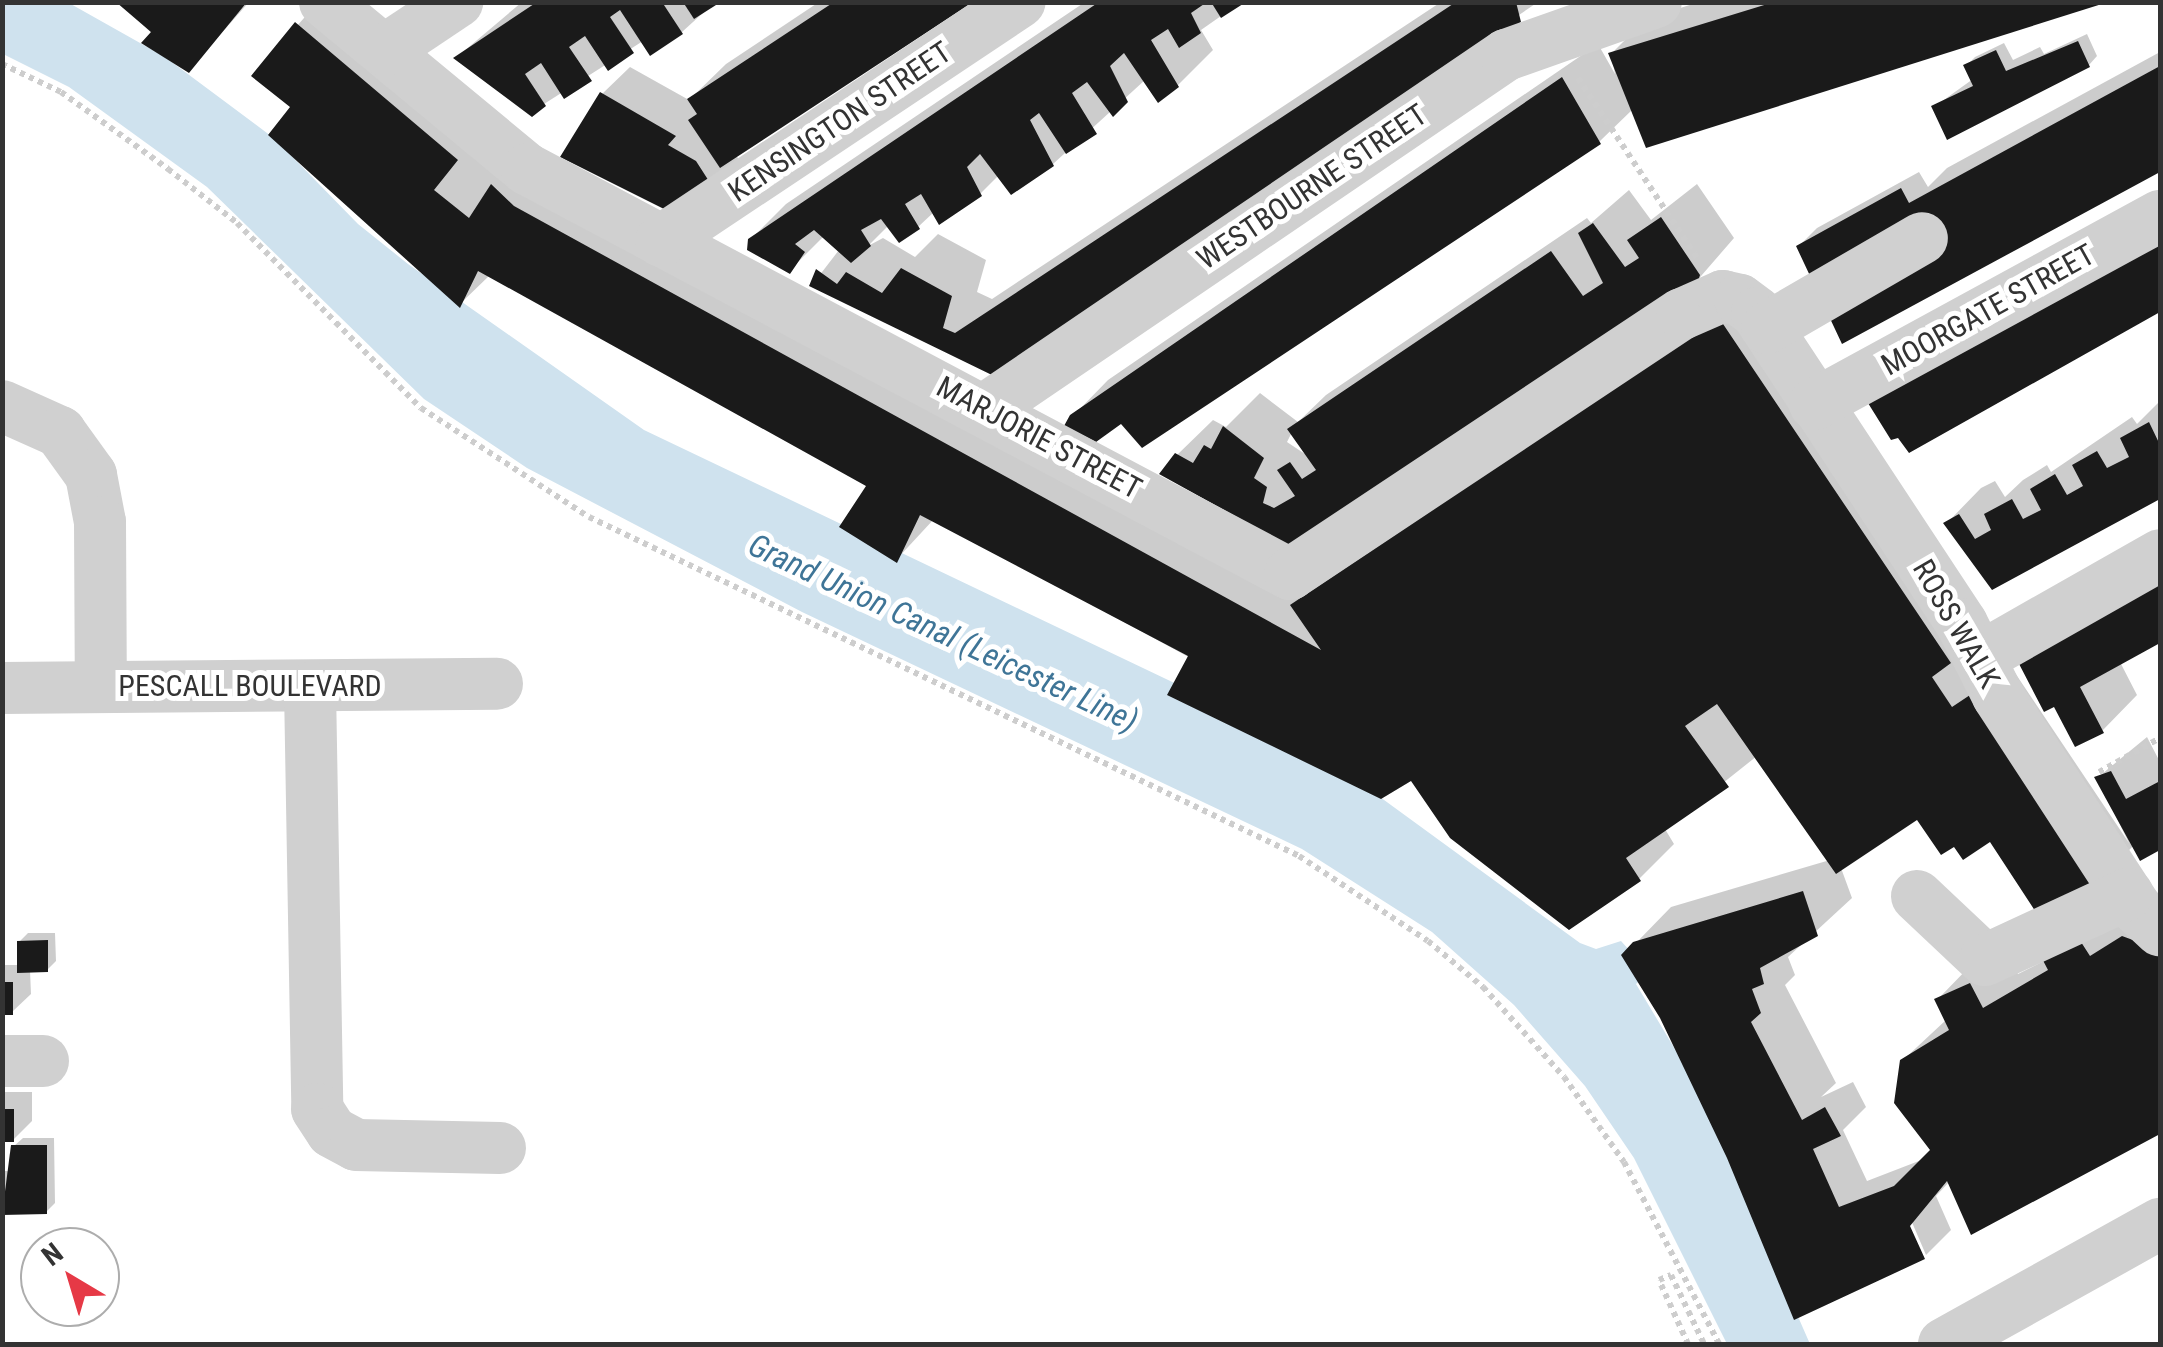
<!DOCTYPE html>
<style>
body{margin:0}
#map{position:relative;width:2163px;height:1347px;overflow:hidden;background:#fff;font-family:"Roboto Condensed",sans-serif}
div>[style]{position:absolute}
[style*='--x']{left:calc(var(--x)*1px);top:calc(var(--y)*1px);width:calc(var(--w)*1px);rotate:calc(var(--a)*1deg)}
.water>*{inset:0;background:#cfe2ee}
.shadow>*{inset:0;background:#0003}
.building>*{inset:0;background:#1a1a1a}
.path>*{height:6px;margin-top:-3px;transform-origin:0;background:repeating-linear-gradient(90deg,#cdcdcd 0 5px,transparent 0 10px)}
.minor>*{height:52px;margin:-26px;padding:0 26px;transform-origin:26px;border-radius:26px;background:#d0d0d0}
span{translate:-50% -50%;white-space:nowrap;text-align:center;line-height:1.15;-webkit-text-stroke:10px #fff;paint-order:stroke}
.street-label{font-size:30px;color:#333}
.water-label{font-size:32px;color:#3f7597;font-style:italic}
.frame{position:absolute;inset:0;border:5px solid #333;pointer-events:none}
.north{position:absolute;left:20px;top:1227px;width:100px;height:100px;box-sizing:border-box;background:#fff;border:2px solid #adadad;border-radius:50%;rotate:322deg;font-size:28px;font-weight:700;line-height:40px;text-align:center;color:#333}
.north::after{content:'';display:block;margin:auto;width:35px;height:45px;background:#e63946;clip-path:polygon(50% 0,100% 100%,50% 72%,0 100%)}
</style>
<div id="map">
<div class="water">
<div style="clip-path:polygon(2px 3px,69px 3px,165px 57px,275px 139px,358px 224px,408px 264px,644px 430px,1361px 772px,1369px 789px,1580px 943px,1596px 949px,1621px 941px,1649px 972px,1636px 984px,1697px 1086px,1810px 1344px,1727px 1344px,1634px 1158px,1585px 1086px,1514px 1005px,1432px 932px,1302px 849px,802px 612px,527px 468px,424px 399px,207px 187px,69px 87px,3px 54px)"></div>
</div>
<div class="shadow">
<div style="clip-path:polygon(120px 2px,249px 2px,189px 70px)"></div>
<div style="clip-path:polygon(318px 2px,491px 124px,1309px 589px,1755px 285px,2129px 843px,2097px 778px,2147px 737px,2160px 762px,2160px 847px,2141px 858px,2134px 845px,2097px 883px,1990px 839px,1955px 844px,1917px 817px,1841px 868px,1852px 898px,1788px 957px,1795px 975px,1785px 985px,1836px 1083px,1821px 1097px,1853px 1082px,1866px 1107px,1843px 1130px,1867px 1181px,1924px 1159px,1933px 1150px,1902px 1061px,1946px 1020px,1937px 1000px,1972px 964px,2006px 950px,2018px 974px,2160px 902px,2160px 1131px,1972px 1232px,1950px 1181px,1936px 1196px,1951px 1230px,1926px 1255px,1911px 1220px,1907px 1224px,1922px 1258px,1728px 1154px,1635px 944px,1671px 907px,1830px 860px,1757px 756px,1665px 829px,1674px 844px,1639px 879px,1412px 778px,934px 519px,896px 560px,870px 485px,490px 275px,460px 304px,293px 106px,254px 75px)"></div>
<div style="clip-path:polygon(522px 2px,715px 2px,682px 32px,643px 41px,544px 104px,457px 57px)"></div>
<div style="clip-path:polygon(819px 2px,968px 2px,736px 155px,739px 160px,712px 187px,602px 94px,630px 67px,689px 100px,726px 64px)"></div>
<div style="clip-path:polygon(1085px 2px,1241px 2px,1201px 30px,1213px 50px,1178px 85px,1145px 80px,1053px 164px,999px 175px,980px 194px,934px 212px,918px 227px,889px 225px,868px 246px,883px 238px,915px 257px,938px 234px,986px 260px,977px 292px,992px 299px,1441px 2px,1538px 2px,996px 374px,812px 285px,839px 250px,824px 236px,789px 271px,750px 240px,786px 204px)"></div>
<div style="clip-path:polygon(1699px 2px,2100px 2px,1633px 109px,1599px 142px,1122px 421px,1072px 417px,1108px 380px,1598px 44px,1615px 74px,1611px 54px,1646px 19px)"></div>
<div style="clip-path:polygon(2087px 34px,2097px 56px,2089px 65px,1948px 136px,1934px 107px,1973px 79px,1966px 66px,1975px 57px,2004px 43px,2013px 60px,2040px 47px,2044px 54px)"></div>
<div style="clip-path:polygon(2160px 52px,2160px 169px,1843px 341px,1799px 246px,1817px 228px,1919px 172px,1928px 187px,1947px 168px)"></div>
<div style="clip-path:polygon(evenodd,1697px 184px,1734px 238px,1695px 283px,1300px 549px,1177px 455px,1213px 420px,1226px 427px,1260px 393px,1298px 422px,1326px 395px,1587px 218px,1591px 223px,1629px 190px,1651px 220px,1697px 184px,1292px 432px,1308px 456px,1287px 442px,1292px 432px)"></div>
<div style="clip-path:polygon(2160px 401px,2160px 496px,1993px 587px,1946px 524px,1981px 488px,1995px 481px,2005px 497px,2023px 480px,2047px 465px,2051px 472px,2132px 417px,2137px 424px)"></div>
<div style="clip-path:polygon(2160px 568px,2160px 640px,2120px 662px,2137px 695px,2102px 731px,2055px 703px)"></div>
<div style="clip-path:polygon(28px 933px,55px 933px,56px 961px,47px 970px,30px 970px,31px 994px,12px 1012px,2px 1012px,2px 965px,20px 965px,19px 942px)"></div>
<div style="clip-path:polygon(2px 1092px,32px 1092px,32px 1121px,13px 1140px,2px 1140px)"></div>
<div style="clip-path:polygon(23px 1138px,54px 1138px,55px 1203px,46px 1212px,2px 1212px,2px 1171px,14px 1171px,14px 1146px)"></div>
</div>
<div class="building">
<div style="clip-path:polygon(116px 2px,247px 2px,189px 73px,141px 43px,151px 32px)"></div>
<div style="clip-path:polygon(537px 2px,662px 2px,683px 34px,650px 56px,620px 10px,610px 17px,634px 53px,608px 71px,585px 36px,569px 47px,592px 81px,564px 99px,541px 63px,525px 74px,546px 106px,532px 117px,453px 58px)"></div>
<div style="clip-path:polygon(683px 2px,714px 2px,716px 5px,694px 19px)"></div>
<div style="clip-path:polygon(834px 2px,973px 2px,720px 168px,688px 120px,697px 114px,687px 99px)"></div>
<div style="clip-path:polygon(1099px 2px,1207px 2px,1191px 13px,1201px 33px,1179px 48px,1168px 29px,1151px 40px,1179px 87px,1158px 103px,1124px 53px,1110px 66px,1128px 102px,1113px 117px,1087px 82px,1072px 93px,1097px 134px,1066px 154px,1039px 113px,1030px 120px,1054px 166px,1011px 195px,980px 154px,967px 167px,982px 196px,939px 225px,921px 194px,905px 204px,920px 229px,899px 243px,881px 219px,861px 230px,871px 246px,851px 263px,814px 230px,795px 244px,805px 252px,790px 274px,747px 250px,748px 239px)"></div>
<div style="clip-path:polygon(1211px 2px,1246px 2px,1221px 18px)"></div>
<div style="clip-path:polygon(1456px 2px,1516px 2px,1521px 22px,996px 377px,809px 286px,816px 269px,837px 284px,846px 272px,882px 293px,901px 268px,952px 296px,943px 328px,955px 333px)"></div>
<div style="clip-path:polygon(1774px 2px,2105px 2px,2105px 3px,1646px 148px,1608px 53px)"></div>
<div style="clip-path:polygon(295px 22px,458px 160px,434px 190px,469px 218px,491px 184px,514px 206px,1321px 650px,1290px 605px,1719px 318px,1951px 663px,1932px 677px,1952px 707px,1970px 695px,2098px 885px,2043px 923px,1990px 842px,1963px 860px,1954px 847px,1941px 855px,1917px 820px,1836px 874px,1717px 704px,1685px 726px,1729px 787px,1626px 858px,1641px 881px,1569px 930px,1450px 838px,1411px 781px,1381px 799px,1167px 695px,1188px 656px,920px 515px,897px 563px,839px 527px,866px 486px,478px 271px,460px 308px,268px 135px,290px 107px,251px 76px)"></div>
<div style="clip-path:polygon(2078px 41px,2090px 67px,1947px 140px,1931px 106px,1973px 86px,1963px 65px,1996px 50px,2006px 71px)"></div>
<div style="clip-path:polygon(2160px 66px,2160px 172px,1842px 344px,1796px 246px,1901px 188px,1909px 203px)"></div>
<div style="clip-path:polygon(1562px 77px,1601px 144px,1142px 448px,1121px 424px,1096px 442px,1064px 426px,1070px 415px)"></div>
<div style="clip-path:polygon(600px 92px,676px 136px,668px 145px,696px 161px,714px 189px,676px 215px,560px 157px)"></div>
<div style="clip-path:polygon(1661px 217px,1700px 275px,1697px 285px,1300px 552px,1159px 474px,1175px 453px,1193px 463px,1204px 445px,1211px 449px,1223px 426px,1264px 458px,1254px 478px,1267px 487px,1263px 503px,1274px 508px,1295px 496px,1277px 470px,1290px 462px,1302px 479px,1316px 470px,1287px 429px,1551px 251px,1583px 296px,1603px 283px,1578px 233px,1593px 223px,1625px 267px,1639px 258px,1627px 240px)"></div>
<div style="clip-path:polygon(2160px 232px,2160px 312px,1909px 453px,1898px 438px,1891px 440px,1863px 395px)"></div>
<div style="clip-path:polygon(2149px 422px,2160px 445px,2160px 499px,1992px 590px,1943px 523px,1959px 514px,1975px 539px,1991px 530px,1984px 514px,2012px 499px,2023px 519px,2041px 510px,2030px 489px,2055px 474px,2067px 495px,2083px 486px,2072px 465px,2097px 451px,2107px 468px,2129px 457px,2120px 438px)"></div>
<div style="clip-path:polygon(2160px 582px,2160px 643px,2080px 687px,2104px 733px,2075px 747px,2054px 707px,2044px 712px,2017px 660px)"></div>
<div style="clip-path:polygon(2111px 771px,2126px 799px,2160px 781px,2160px 850px,2140px 861px,2094px 777px)"></div>
<div style="clip-path:polygon(1803px 891px,1818px 936px,1760px 968px,1764px 984px,1752px 989px,1761px 1013px,1751px 1022px,1802px 1120px,1825px 1107px,1841px 1136px,1813px 1149px,1839px 1207px,1894px 1186px,1930px 1150px,1894px 1103px,1900px 1060px,1949px 1030px,1934px 999px,1970px 983px,1983px 1008px,2048px 970px,2037px 949px,2072px 928px,2090px 956px,2122px 936px,2160px 950px,2160px 1134px,1971px 1235px,1947px 1181px,1910px 1226px,1925px 1259px,1794px 1320px,1727px 1158px,1660px 1018px,1621px 955px,1633px 942px)"></div>
<div style="clip-path:polygon(48px 940px,48px 972px,17px 973px,17px 941px)"></div>
<div style="clip-path:polygon(2px 982px,13px 982px,13px 1015px,2px 1015px)"></div>
<div style="clip-path:polygon(2px 1109px,14px 1109px,14px 1142px,2px 1142px)"></div>
<div style="clip-path:polygon(11px 1145px,47px 1145px,47px 1214px,2px 1215px)"></div>
</div>
<div class="path">
<div style="--x:2;--y:64;--w:65;--a:25.4"></div>
<div style="--x:61;--y:92;--w:132;--a:35.7"></div>
<div style="--x:168;--y:169;--w:88;--a:38"></div>
<div style="--x:237;--y:223;--w:261;--a:45.2"></div>
<div style="--x:421;--y:408;--w:200;--a:33"></div>
<div style="--x:589;--y:517;--w:787;--a:25.52"></div>
<div style="--x:1299;--y:856;--w:154;--a:33.4"></div>
<div style="--x:1428;--y:941;--w:72;--a:39.9"></div>
<div style="--x:1483;--y:987;--w:121;--a:48"></div>
<div style="--x:1564;--y:1077;--w:104;--a:54.8"></div>
<div style="--x:1624;--y:1162;--w:205;--a:62.4"></div>
<div style="--x:1578;--y:78;--w:217;--a:56.5"></div>
<div style="--x:2099;--y:772;--w:70;--a:-29.1"></div>
<div style="--x:1688;--y:1344;--w:70;--a:-114.4"></div>
<div style="--x:1659;--y:1280;--w:13;--a:-23"></div>
<div style="--x:1671;--y:1275;--w:76;--a:64.4"></div>
</div>
<div class="minor">
<div style="--x:325;--y:2;--w:262;--a:39.6"></div>
<div style="--x:527;--y:169;--w:864;--a:27.96"></div>
<div style="--x:1290;--y:574;--w:470;--a:-33.6"></div>
<div style="--x:1682;--y:314;--w:45;--a:-23.7"></div>
<div style="--x:1723;--y:296;--w:17;--a:13"></div>
<div style="--x:1740;--y:300;--w:21;--a:37"></div>
<div style="--x:1757;--y:313;--w:372;--a:56.6"></div>
<div style="--x:1962;--y:624;--w:80;--a:63.4"></div>
<div style="--x:1998;--y:696;--w:253;--a:56.9"></div>
<div style="--x:2136;--y:908;--w:33;--a:43"></div>
<div style="--x:385;--y:50;--w:87;--a:-33.7"></div>
<div style="--x:661;--y:241;--w:431;--a:-33.7"></div>
<div style="--x:1767;--y:328;--w:179;--a:-30.1"></div>
<div style="--x:1815;--y:404;--w:393;--a:-28.6"></div>
<div style="--x:2;--y:406;--w:64;--a:24.1"></div>
<div style="--x:60;--y:432;--w:53;--a:54.2"></div>
<div style="--x:91;--y:475;--w:48;--a:79.2"></div>
<div style="--x:100;--y:522;--w:164;--a:89.7"></div>
<div style="--x:987;--y:408;--w:628;--a:-34.22"></div>
<div style="--x:1506;--y:55;--w:159;--a:-19.5"></div>
<div style="--x:1979;--y:658;--w:208;--a:-29.6"></div>
<div style="--x:2;--y:688;--w:495;--a:-0.5"></div>
<div style="--x:310;--y:688;--w:421;--a:89"></div>
<div style="--x:317;--y:1109;--w:27;--a:57"></div>
<div style="--x:332;--y:1132;--w:27;--a:28"></div>
<div style="--x:356;--y:1145;--w:144;--a:1.2"></div>
<div style="--x:1917;--y:896;--w:93;--a:43.3"></div>
<div style="--x:1985;--y:960;--w:157;--a:-24.8"></div>
<div style="--x:2;--y:1061;--w:41;--a:0"></div>
<div style="--x:1944;--y:1344;--w:247;--a:-29.1"></div>
</div>
<div class="street-label">
<span style="left:840px;top:122px;rotate:-34deg">KENSINGTON STREET</span>
<span style="left:1312px;top:187px;rotate:-34deg">WESTBOURNE STREET</span>
<span style="left:1988px;top:310px;rotate:-29deg">MOORGATE STREET</span>
<span style="left:1039px;top:438px;rotate:28deg">MARJORIE STREET</span>
<span style="left:1956px;top:624px;rotate:60deg">ROSS WALK</span>
<span style="left:250px;top:686px">PESCALL BOULEVARD</span>
</div>
<div class="water-label">
<span style="left:943px;top:633px;rotate:25deg">Grand Union Canal (Leicester Line)</span>
</div>
<div class="frame"></div>
<div class="north">N</div>
</div>
